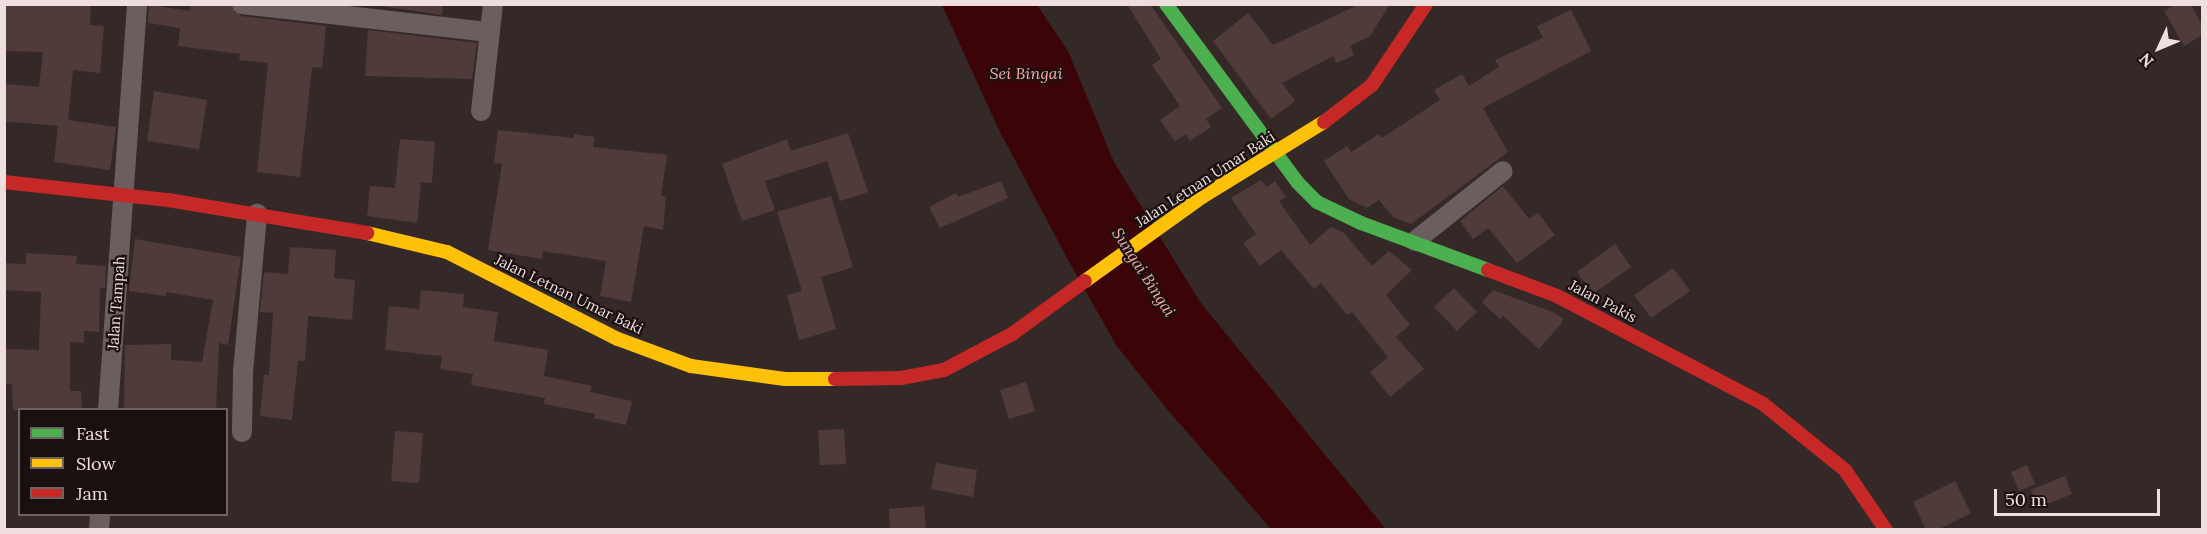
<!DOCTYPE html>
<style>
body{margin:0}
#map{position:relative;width:2207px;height:534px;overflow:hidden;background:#352928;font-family:Lora,serif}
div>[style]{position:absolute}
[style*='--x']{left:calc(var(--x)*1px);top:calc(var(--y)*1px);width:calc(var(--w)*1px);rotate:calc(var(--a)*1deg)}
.water>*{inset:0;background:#3b0408}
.building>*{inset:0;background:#503b3a}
.street>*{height:20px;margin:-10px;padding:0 10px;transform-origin:10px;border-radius:10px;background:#6b5e5e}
.fast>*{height:14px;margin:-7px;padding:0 7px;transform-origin:7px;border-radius:7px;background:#4caf50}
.slow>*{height:14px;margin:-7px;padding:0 7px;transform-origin:7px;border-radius:7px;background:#ffc107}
.jam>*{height:14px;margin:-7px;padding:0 7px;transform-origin:7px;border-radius:7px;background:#c62828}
span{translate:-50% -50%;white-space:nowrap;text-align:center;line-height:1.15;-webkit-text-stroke:4.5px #1a1010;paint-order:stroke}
.street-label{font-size:15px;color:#eedfde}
.water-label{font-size:16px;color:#f5aba7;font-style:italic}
.frame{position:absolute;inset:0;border:6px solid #eedfde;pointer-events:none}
.legend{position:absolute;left:18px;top:408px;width:210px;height:108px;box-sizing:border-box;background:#1a1010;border:2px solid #6f6362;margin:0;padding:8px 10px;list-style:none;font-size:18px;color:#eedfde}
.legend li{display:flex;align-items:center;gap:12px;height:30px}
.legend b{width:30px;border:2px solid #6f6362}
.north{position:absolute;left:2129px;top:18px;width:60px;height:60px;-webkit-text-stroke:4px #1a1010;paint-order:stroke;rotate:226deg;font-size:16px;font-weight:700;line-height:24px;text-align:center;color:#eedfde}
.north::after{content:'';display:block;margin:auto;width:21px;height:27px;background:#eedfde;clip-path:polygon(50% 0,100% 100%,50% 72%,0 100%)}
.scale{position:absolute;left:1994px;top:489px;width:166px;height:27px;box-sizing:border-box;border:3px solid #eedfde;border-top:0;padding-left:8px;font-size:18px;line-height:21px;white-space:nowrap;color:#eedfde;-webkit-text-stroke:4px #1a1010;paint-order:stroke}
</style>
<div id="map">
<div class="water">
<div style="clip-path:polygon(942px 5px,1037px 5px,1068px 51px,1114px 162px,1200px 302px,1386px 529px,1271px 529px,1167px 409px,1116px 345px,1067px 258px,998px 128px)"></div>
</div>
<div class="building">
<div style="clip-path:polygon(4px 4px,91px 4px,90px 25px,104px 26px,100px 73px,73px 70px,68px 120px,116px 127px,110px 170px,54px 162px,58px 126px,4px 121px,4px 84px,39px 87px,43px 52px,4px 51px)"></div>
<div style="clip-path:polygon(191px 4px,230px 4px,241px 16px,326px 26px,322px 68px,312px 67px,300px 177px,257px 172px,268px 63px,239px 60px,240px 54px,178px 46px,180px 28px,148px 23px,149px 5px,190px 11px)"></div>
<div style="clip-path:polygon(369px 4px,443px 4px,442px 15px)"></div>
<div style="clip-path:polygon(1127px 4px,1150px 4px,1222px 108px,1206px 119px,1211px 127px,1190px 141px,1186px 134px,1175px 141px,1160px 120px,1180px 106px,1152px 65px,1161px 59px)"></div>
<div style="clip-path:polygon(1360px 4px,1390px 4px,1370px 36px,1350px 46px,1354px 55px,1337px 63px,1333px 56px,1282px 83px,1295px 101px,1271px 119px,1213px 41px,1248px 13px,1273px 45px)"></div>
<div style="clip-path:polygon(2176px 4px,2191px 4px,2202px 25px,2202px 35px,2184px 46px,2164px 11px)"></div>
<div style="clip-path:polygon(1571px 10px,1591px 51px,1483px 108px,1508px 152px,1411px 224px,1393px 217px,1379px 200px,1367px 208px,1349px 199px,1324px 161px,1347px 146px,1351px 152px,1379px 134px,1382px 138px,1440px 100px,1434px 90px,1462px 74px,1469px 86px,1499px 67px,1495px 60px,1543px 38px,1537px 26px)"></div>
<div style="clip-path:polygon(368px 30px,477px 43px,472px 79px,365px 76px)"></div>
<div style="clip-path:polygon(154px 91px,207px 100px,199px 149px,147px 141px)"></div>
<div style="clip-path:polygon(498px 130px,574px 138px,574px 134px,595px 137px,593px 147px,667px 155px,661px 196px,666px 197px,663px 230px,644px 226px,631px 302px,600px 296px,606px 261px,543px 251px,542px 259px,488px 250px,502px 164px,494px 163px)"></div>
<div style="clip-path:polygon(848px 133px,868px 192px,840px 201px,827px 161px,765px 181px,775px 210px,742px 221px,722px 164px,787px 139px,791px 151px)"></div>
<div style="clip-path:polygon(400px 139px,435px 142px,432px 183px,421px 182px,417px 223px,367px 216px,370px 186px,395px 188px)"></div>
<div style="clip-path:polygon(1261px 180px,1267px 187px,1275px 181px,1286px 197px,1279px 201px,1310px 245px,1331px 227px,1344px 233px,1372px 266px,1389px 251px,1412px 270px,1386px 295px,1410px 325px,1396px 337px,1424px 369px,1390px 397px,1370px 372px,1388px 357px,1352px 312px,1347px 315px,1321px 283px,1314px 289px,1281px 250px,1260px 266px,1243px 243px,1256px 234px,1231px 198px)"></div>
<div style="clip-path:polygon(1001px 181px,1008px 198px,940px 228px,929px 207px,956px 193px,958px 197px)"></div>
<div style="clip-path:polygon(1503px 186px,1529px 219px,1538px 213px,1555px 235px,1517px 263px,1488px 228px,1473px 239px,1460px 221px)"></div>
<div style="clip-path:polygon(831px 196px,853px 267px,821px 277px,836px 329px,799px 340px,787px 295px,802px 291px,777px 212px)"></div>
<div style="clip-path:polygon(135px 239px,241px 257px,228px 345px,219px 343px,216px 410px,124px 410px,125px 345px,171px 344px,171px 360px,202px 362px,213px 300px,166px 292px,166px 296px,129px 291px)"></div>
<div style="clip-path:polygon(1615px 244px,1631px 267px,1593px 294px,1577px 272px)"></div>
<div style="clip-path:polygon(290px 247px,336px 250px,334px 278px,355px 280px,352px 320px,308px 316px,305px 361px,298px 361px,292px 420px,260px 416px,264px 375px,269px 375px,273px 313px,260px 312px,264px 272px,288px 274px)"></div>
<div style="clip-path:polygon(26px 253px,77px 256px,76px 264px,106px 266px,105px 288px,100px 288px,99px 332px,84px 331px,84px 343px,70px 342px,70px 391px,81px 391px,82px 410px,13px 410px,12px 384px,5px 384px,6px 349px,39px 350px,41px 292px,4px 290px,4px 263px,26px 264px)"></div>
<div style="clip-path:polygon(1673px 268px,1690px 291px,1651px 318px,1634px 295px)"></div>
<div style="clip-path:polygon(1454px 288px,1477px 312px,1457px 331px,1434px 307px)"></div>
<div style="clip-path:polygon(421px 290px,464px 294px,463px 307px,498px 312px,494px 341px,548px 350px,544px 376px,592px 386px,590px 392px,632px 401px,626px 425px,594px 418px,595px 414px,544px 404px,545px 398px,471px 385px,473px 374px,440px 369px,442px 356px,385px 350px,389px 306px,419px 309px)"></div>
<div style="clip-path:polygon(1493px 290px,1550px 311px,1563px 318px,1561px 324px,1539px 349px,1503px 316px,1500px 319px,1482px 302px)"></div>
<div style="clip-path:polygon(1026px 382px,1035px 411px,1009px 419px,1000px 390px)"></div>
<div style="clip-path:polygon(844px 429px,846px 464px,820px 465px,818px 430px)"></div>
<div style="clip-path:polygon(395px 431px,423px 433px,419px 483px,391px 481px)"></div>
<div style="clip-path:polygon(936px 463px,977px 470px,973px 497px,931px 489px)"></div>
<div style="clip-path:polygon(2027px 465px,2035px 484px,2019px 491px,2011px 472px)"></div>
<div style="clip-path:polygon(2065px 476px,2072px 494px,2038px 508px,2031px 490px)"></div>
<div style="clip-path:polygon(1955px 481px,1971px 513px,1937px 530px,1926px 530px,1913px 502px)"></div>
<div style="clip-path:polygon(924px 506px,926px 530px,890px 530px,889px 509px)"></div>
</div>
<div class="street">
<div style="--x:242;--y:4;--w:249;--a:6.5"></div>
<div style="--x:481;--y:111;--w:108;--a:-83.6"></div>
<div style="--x:1415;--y:241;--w:112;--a:-38.5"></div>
<div style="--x:108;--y:410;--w:407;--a:-85.9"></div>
<div style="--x:242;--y:432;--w:60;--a:-89"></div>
<div style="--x:243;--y:372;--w:159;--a:-84.9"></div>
<div style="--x:99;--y:530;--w:16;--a:-86"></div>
</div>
<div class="fast">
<div style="--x:1166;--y:4;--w:222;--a:53.6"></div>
<div style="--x:1298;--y:183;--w:27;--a:45"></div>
<div style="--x:1317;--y:202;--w:49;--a:25.5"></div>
<div style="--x:1361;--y:223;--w:135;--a:20.3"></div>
</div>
<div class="slow">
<div style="--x:367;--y:233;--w:82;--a:13.4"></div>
<div style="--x:447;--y:252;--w:192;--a:27"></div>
<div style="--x:618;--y:339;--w:78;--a:20.3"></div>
<div style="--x:691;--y:366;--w:95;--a:7.9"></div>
<div style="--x:785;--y:379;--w:50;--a:0"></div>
<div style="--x:1085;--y:281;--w:144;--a:-35.7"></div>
<div style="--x:1202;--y:197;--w:143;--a:-31.6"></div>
</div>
<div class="jam">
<div style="--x:1324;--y:122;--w:61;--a:-37.6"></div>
<div style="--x:1372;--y:85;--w:97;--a:-56.3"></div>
<div style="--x:4;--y:182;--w:165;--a:6.3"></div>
<div style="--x:168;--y:200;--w:202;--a:9.4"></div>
<div style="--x:1488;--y:270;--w:74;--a:20.6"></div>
<div style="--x:1557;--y:296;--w:231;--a:27.6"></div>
<div style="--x:1762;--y:403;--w:107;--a:38.9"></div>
<div style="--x:1845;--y:470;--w:73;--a:55.7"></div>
<div style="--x:835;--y:379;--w:66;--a:-0.9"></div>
<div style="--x:901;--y:378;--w:44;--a:-10.5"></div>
<div style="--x:944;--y:370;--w:77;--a:-27.9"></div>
<div style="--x:1012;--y:334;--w:90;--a:-36"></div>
</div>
<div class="street-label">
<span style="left:1205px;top:179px;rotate:-33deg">Jalan Letnan Umar Baki</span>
<span style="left:569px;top:294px;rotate:26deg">Jalan Letnan Umar Baki</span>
<span style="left:1603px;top:301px;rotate:28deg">Jalan Pakis</span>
<span style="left:116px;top:303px;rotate:-86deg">Jalan Tampah</span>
</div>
<div class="water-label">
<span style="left:1026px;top:73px">Sei Bingai</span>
<span style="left:1144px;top:272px;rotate:57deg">Sungai Bingai</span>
</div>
<div class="frame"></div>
<ul class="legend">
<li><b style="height:8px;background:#4caf50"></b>Fast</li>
<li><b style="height:8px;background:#ffc107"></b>Slow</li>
<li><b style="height:8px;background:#c62828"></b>Jam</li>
</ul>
<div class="north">N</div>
<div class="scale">50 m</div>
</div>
